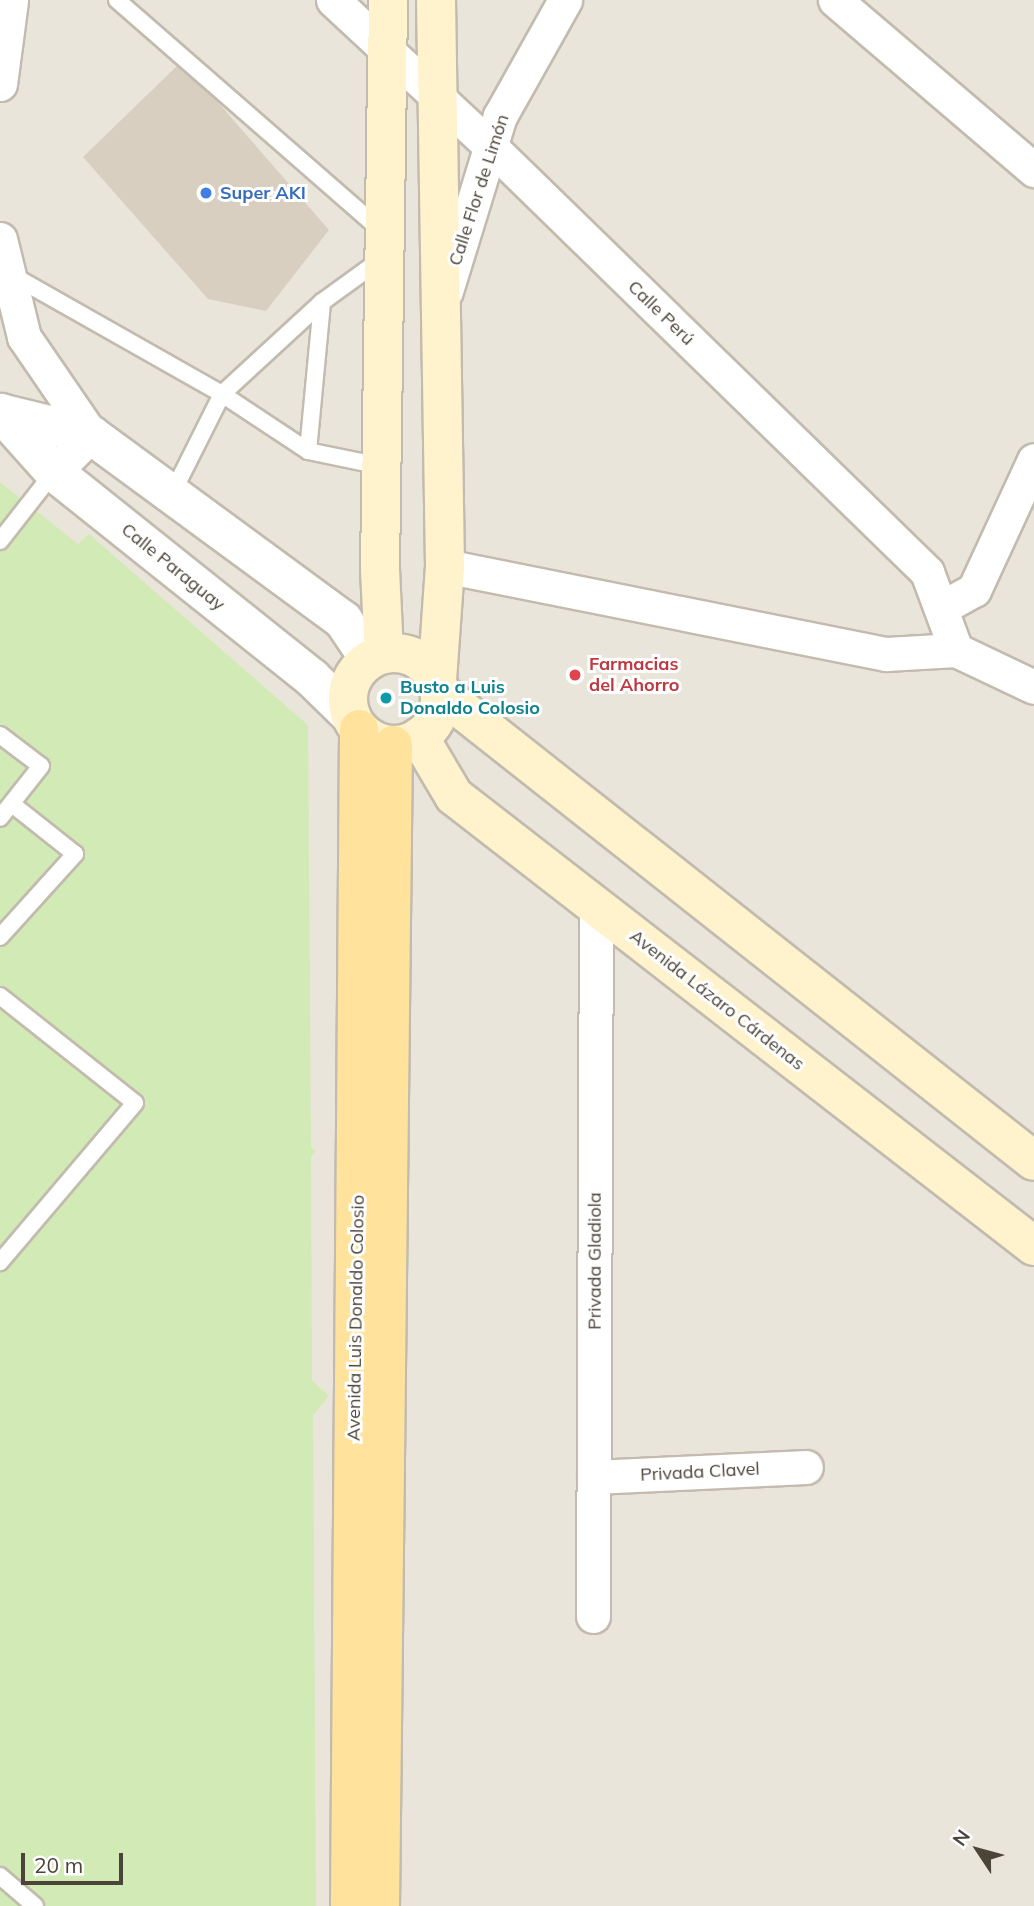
<!DOCTYPE html>
<meta charset="utf-8">
<style>
body{margin:0}
#map{position:relative;width:1034px;height:1906px;overflow:hidden;background:#f6f3ec;font-family:Mulish,sans-serif}
div>[style]{position:absolute}
[style*='--x']{left:calc(var(--x)*1px);top:calc(var(--y)*1px);width:calc(var(--w)*1px);rotate:calc(var(--a)*1deg)}
.residential>*{inset:0;background:#eae5da}
.green>*{inset:0;background:#d2eab5}
.building>*{inset:0;background:#d8cfc1}
.roads{filter:drop-shadow(2px 0 #c2bbae) drop-shadow(-2px 0 #c2bbae) drop-shadow(0 2px #c2bbae) drop-shadow(0 -2px #c2bbae)}
.service>*{height:16px;margin:-8px;padding:0 8px;transform-origin:8px;border-radius:8px;background:#fff}
.minor>*{height:33px;margin:-16.5px;padding:0 16.5px;transform-origin:16.5px;border-radius:16.5px;background:#fff}
.tertiary>*{height:38px;margin:-19px;padding:0 19px;transform-origin:19px;border-radius:19px;background:#fff}
.secondary>*{height:38px;margin:-19px;padding:0 19px;transform-origin:19px;border-radius:19px;background:#fff3cd}
.secondary>.ring{margin:-19px;padding:0;box-sizing:content-box;background:none;border:38px solid #fff3cd;border-radius:50%}
.primary>*{height:38px;margin:-19px;padding:0 19px;transform-origin:19px;border-radius:19px;background:#ffe39c}
.dots>*{width:19px;height:19px;translate:-50% -50%;box-sizing:border-box;border:4px solid #fff;border-radius:50%}
span{translate:-50% -50%;white-space:nowrap;text-align:center;line-height:1.15;-webkit-text-stroke:6px #fff;paint-order:stroke}
.street-label{font-size:18px;color:#4b4439}
.shop-label{font-size:18px;color:#366cbe;font-weight:700}
.left{translate:0 -50%;text-align:left}
.health-label{font-size:18px;color:#be3a42;font-weight:700}
.culture-label{font-size:18px;color:#0d838f;font-weight:700}
.north{position:absolute;left:943px;top:1815px;width:70px;height:70px;-webkit-text-stroke:5px #fff;paint-order:stroke;rotate:306deg;font-size:19px;font-weight:700;line-height:28px;text-align:center;color:#4b4439}
.north::after{content:'';display:block;margin:auto;width:24px;height:32px;background:#4b4439;clip-path:polygon(50% 0,100% 100%,50% 72%,0 100%)}
.scale{position:absolute;left:21px;top:1853px;width:102px;height:32px;box-sizing:border-box;border:4px solid #4b4439;border-top:0;padding-left:9px;font-size:21px;line-height:24px;white-space:nowrap;color:#4b4439;-webkit-text-stroke:5px #fff;paint-order:stroke}
</style>
<div id="map">
<div class="residential">
<div style="clip-path:polygon(0 0,1034px 0,1034px 1906px,0 1906px)"></div>
</div>
<div class="green">
<div style="clip-path:polygon(0 482px,78px 544px,89px 534px,308px 725px,311px 1147px,316px 1151px,311px 1157px,312px 1380px,329px 1396px,313px 1415px,316px 1906px,0 1906px)"></div>
</div>
<div class="building">
<div style="clip-path:polygon(182px 61px,329px 230px,266px 311px,208px 299px,83px 157px)"></div>
</div>
<div class="roads">
<div class="service">
<div style="--x:117;--y:0;--w:352;--a:41.1"></div>
<div style="--x:10;--y:274;--w:244;--a:29.5"></div>
<div style="--x:222;--y:394;--w:103;--a:33.5"></div>
<div style="--x:308;--y:451;--w:75;--a:11.6"></div>
<div style="--x:308;--y:451;--w:150;--a:-84.6"></div>
<div style="--x:172;--y:494;--w:112;--a:-63.4"></div>
<div style="--x:222;--y:394;--w:136;--a:-42.6"></div>
<div style="--x:322;--y:302;--w:72;--a:-35.9"></div>
<div style="--x:0;--y:541;--w:88;--a:-52"></div>
<div style="--x:0;--y:735;--w:51;--a:37.1"></div>
<div style="--x:41;--y:766;--w:66;--a:128.3"></div>
<div style="--x:0;--y:937;--w:112;--a:-47.9"></div>
<div style="--x:75;--y:854;--w:80;--a:-141.6"></div>
<div style="--x:0;--y:996;--w:172;--a:38.4"></div>
<div style="--x:135;--y:1103;--w:209;--a:130.3"></div>
<div style="--x:0;--y:1876;--w:46;--a:40.6"></div>
</div>
<div class="minor">
<div style="--x:333;--y:0;--w:213;--a:42.9"></div>
<div style="--x:489;--y:145;--w:612;--a:44.27"></div>
<div style="--x:927;--y:572;--w:83;--a:69.6"></div>
<div style="--x:956;--y:650;--w:86;--a:25.4"></div>
<div style="--x:835;--y:0;--w:262;--a:40.5"></div>
<div style="--x:0;--y:84;--w:85;--a:-82.5"></div>
<div style="--x:0;--y:239;--w:101;--a:76.2"></div>
<div style="--x:24;--y:337;--w:119;--a:55.6"></div>
<div style="--x:91;--y:435;--w:52;--a:135"></div>
<div style="--x:446;--y:291;--w:183;--a:-72.9"></div>
<div style="--x:500;--y:116;--w:133;--a:-60.7"></div>
<div style="--x:445;--y:566;--w:450;--a:11.3"></div>
<div style="--x:886;--y:654;--w:70;--a:-3.3"></div>
<div style="--x:941;--y:608;--w:38;--a:-29"></div>
<div style="--x:974;--y:590;--w:143;--a:-65.2"></div>
<div style="--x:594;--y:1477;--w:212;--a:-2.7"></div>
<div style="--x:593;--y:1616;--w:710;--a:-89.76"></div>
</div>
<div class="tertiary">
<div style="--x:0;--y:413;--w:94;--a:13.6"></div>
<div style="--x:91;--y:435;--w:313;--a:36.3"></div>
<div style="--x:343;--y:620;--w:48;--a:56"></div>
<div style="--x:1;--y:413;--w:79;--a:48.1"></div>
<div style="--x:54;--y:472;--w:330;--a:38.6"></div>
<div style="--x:312;--y:678;--w:54;--a:44.3"></div>
</div>
<div class="secondary">
<div style="--x:436;--y:0;--w:566;--a:89.09"></div>
<div style="--x:445;--y:566;--w:113;--a:94"></div>
<div class="ring" style="left:348px;top:653px;width:54px;height:54px"></div>
<div style="--x:384;--y:654;--w:85;--a:-92.7"></div>
<div style="--x:380;--y:569;--w:569;--a:-89.19"></div>
<div style="--x:441;--y:693;--w:755;--a:38.28"></div>
<div style="--x:419;--y:737;--w:69;--a:59.3"></div>
<div style="--x:454;--y:796;--w:734;--a:37.81"></div>
</div>
<div class="primary">
<div style="--x:350;--y:1906;--w:1177;--a:-89.56"></div>
<div style="--x:380;--y:1906;--w:1161;--a:-89.36"></div>
</div>
</div>
<div class="dots">
<div style="left:206px;top:193px;background:#3f7fe0"></div>
<div style="left:575px;top:675px;background:#e0444e"></div>
<div style="left:386px;top:698px;background:#0f9aa8"></div>
</div>
<div class="street-label">
<span style="left:479px;top:190px;rotate:-72deg">Calle Flor de Limón</span>
<span style="left:661px;top:313px;rotate:44deg">Calle Perú</span>
<span style="left:173px;top:567px;rotate:39deg">Calle Paraguay</span>
<span style="left:717px;top:1000px;rotate:38deg">Avenida Lázaro Cárdenas</span>
<span style="left:595px;top:1261px;rotate:-90deg">Privada Gladiola</span>
<span style="left:356px;top:1318px;rotate:-89deg">Avenida Luis Donaldo Colosio</span>
<span style="left:700px;top:1472px;rotate:-3deg">Privada Clavel</span>
</div>
<div class="shop-label">
<span class="left" style="left:220px;top:193px">Super AKI</span>
</div>
<div class="health-label">
<span class="left" style="left:589px;top:675px">Farmacias<br>del Ahorro</span>
</div>
<div class="culture-label">
<span class="left" style="left:400px;top:698px">Busto a Luis<br>Donaldo Colosio</span>
</div>
<div class="north">N</div>
<div class="scale">20 m</div>
</div>
